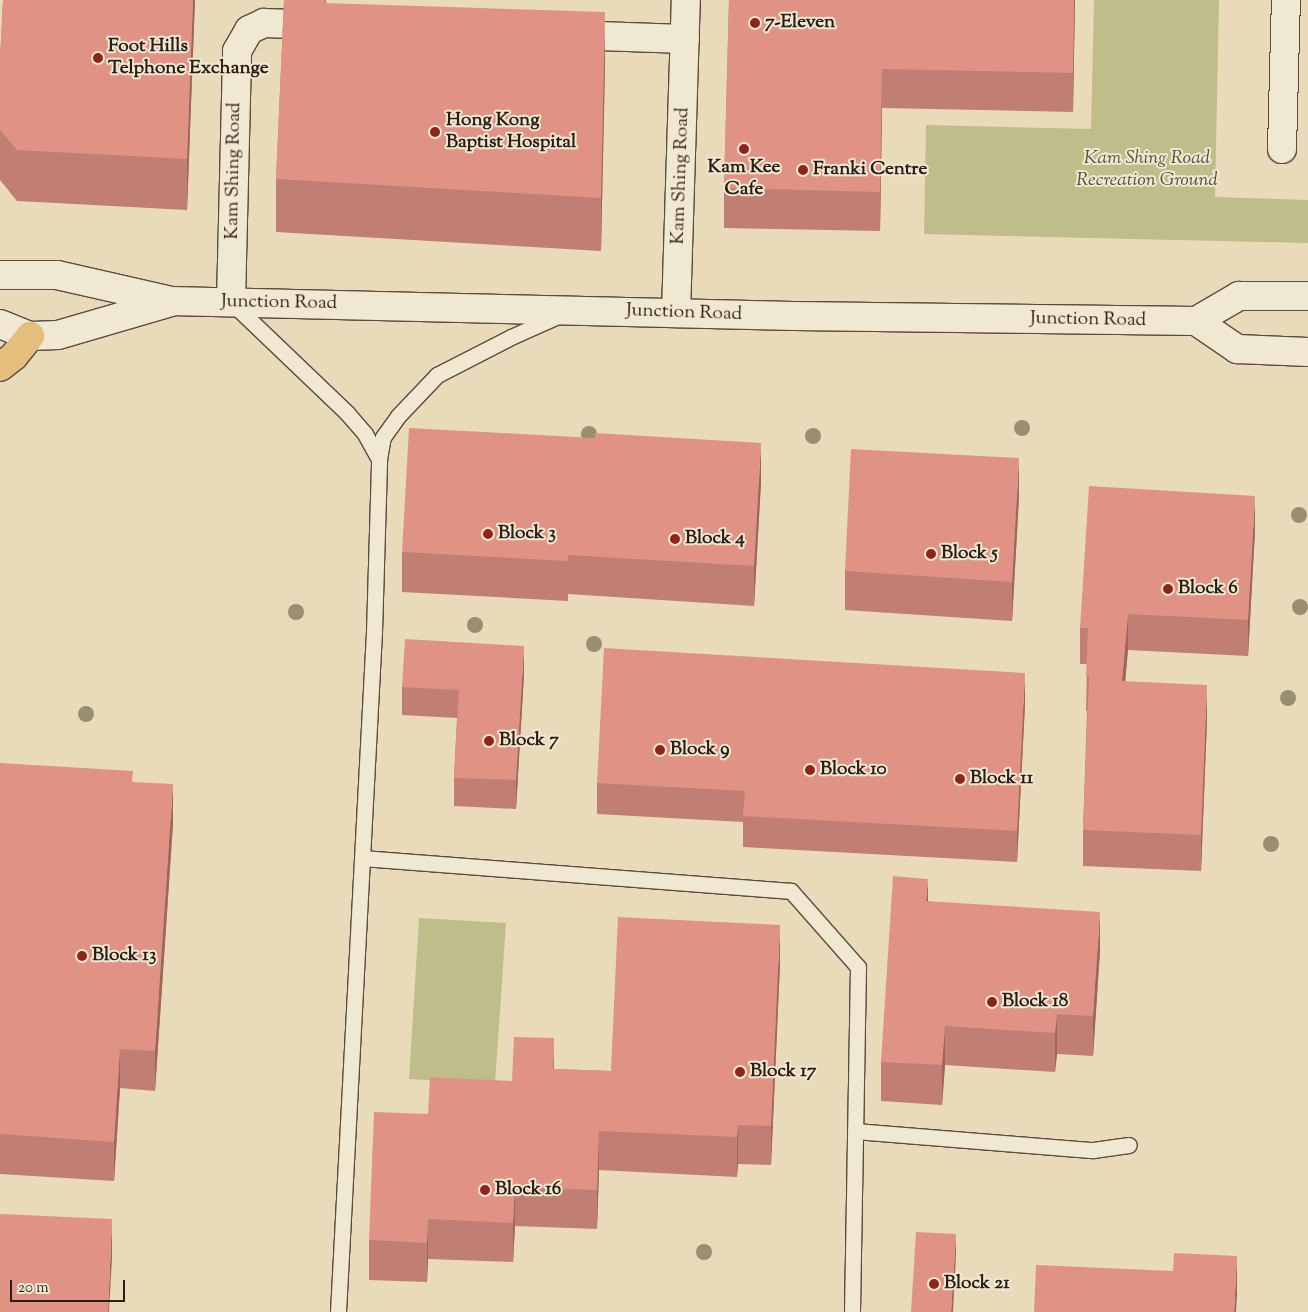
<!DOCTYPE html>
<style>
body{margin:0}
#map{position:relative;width:1308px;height:1312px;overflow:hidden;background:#e9dbba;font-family:"Sorts Mill Goudy",serif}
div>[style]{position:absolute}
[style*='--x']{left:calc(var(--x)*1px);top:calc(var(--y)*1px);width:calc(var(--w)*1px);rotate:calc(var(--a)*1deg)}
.green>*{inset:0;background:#bfbe8a}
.roads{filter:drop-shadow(1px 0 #5a4c3e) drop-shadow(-1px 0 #5a4c3e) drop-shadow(0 1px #5a4c3e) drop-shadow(0 -1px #5a4c3e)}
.service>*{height:15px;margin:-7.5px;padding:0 7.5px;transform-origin:7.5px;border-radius:7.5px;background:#f1e8d2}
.minor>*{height:28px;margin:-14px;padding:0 14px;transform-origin:14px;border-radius:14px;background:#f1e8d2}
.secondary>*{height:28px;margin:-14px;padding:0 14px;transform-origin:14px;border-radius:14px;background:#f1e8d2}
.primary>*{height:28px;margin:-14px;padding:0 14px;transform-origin:14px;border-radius:14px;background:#e4be7d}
.trees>*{width:16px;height:16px;margin:-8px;border-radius:50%;background:#998d72}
.wall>*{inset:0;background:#c17e72}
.shaded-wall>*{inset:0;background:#9d675d}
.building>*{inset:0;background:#e09385}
.dots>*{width:14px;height:14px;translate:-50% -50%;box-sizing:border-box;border:2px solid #f1e8d2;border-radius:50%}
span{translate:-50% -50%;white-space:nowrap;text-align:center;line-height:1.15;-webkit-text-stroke:4px #f1e8d2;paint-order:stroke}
.poi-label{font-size:19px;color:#2a1d15;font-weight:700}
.left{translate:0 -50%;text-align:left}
.park-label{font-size:19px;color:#574d38;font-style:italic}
.street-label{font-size:19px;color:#2a1d15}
.scale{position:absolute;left:10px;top:1280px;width:115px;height:22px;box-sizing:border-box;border:2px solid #2a1d15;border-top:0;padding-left:6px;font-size:15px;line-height:18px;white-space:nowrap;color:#2a1d15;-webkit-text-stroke:4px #f1e8d2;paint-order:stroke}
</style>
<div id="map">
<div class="green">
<div style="clip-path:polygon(1094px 0,1219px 0,1215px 197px,1308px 200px,1308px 243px,924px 234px,926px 125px,1091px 129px)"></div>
<div style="clip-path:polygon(419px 918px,506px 923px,495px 1084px,409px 1079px)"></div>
</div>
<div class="roads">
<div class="service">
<div style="--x:231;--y:302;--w:161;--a:43.7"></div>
<div style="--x:347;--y:413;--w:28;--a:49"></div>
<div style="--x:365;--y:434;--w:29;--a:61"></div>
<div style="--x:363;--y:858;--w:429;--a:4.4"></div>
<div style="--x:791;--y:891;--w:101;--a:48.6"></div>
<div style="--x:858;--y:967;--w:345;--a:91"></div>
<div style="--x:855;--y:1131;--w:239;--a:4.6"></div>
<div style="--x:1093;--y:1150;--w:36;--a:-8"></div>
<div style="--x:338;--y:1312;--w:681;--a:-86.97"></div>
<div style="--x:374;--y:632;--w:173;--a:-88.3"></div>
<div style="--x:379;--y:459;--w:22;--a:-80"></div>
<div style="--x:383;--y:437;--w:26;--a:-54"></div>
<div style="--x:398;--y:416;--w:57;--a:-46.4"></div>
<div style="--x:437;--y:375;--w:83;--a:-27.2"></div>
<div style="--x:511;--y:337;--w:51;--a:-24.1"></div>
</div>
<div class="minor">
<div style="--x:569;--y:35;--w:116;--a:2"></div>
<div style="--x:1282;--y:149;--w:149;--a:-88.5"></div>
<div style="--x:231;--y:302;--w:251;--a:-88.6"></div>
<div style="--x:237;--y:51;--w:24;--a:-60"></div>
<div style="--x:249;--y:30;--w:17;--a:-25"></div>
<div style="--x:264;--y:23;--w:57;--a:2"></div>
<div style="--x:676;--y:313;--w:313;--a:-88.2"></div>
</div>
<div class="secondary">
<div style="--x:0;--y:275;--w:57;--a:0"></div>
<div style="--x:57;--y:275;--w:117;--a:12.8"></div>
<div style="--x:171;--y:301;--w:623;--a:1.38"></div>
<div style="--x:794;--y:316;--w:402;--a:0.7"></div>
<div style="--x:1196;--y:321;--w:50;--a:-30.2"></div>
<div style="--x:1239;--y:296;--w:69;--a:0"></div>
<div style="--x:1196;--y:321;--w:50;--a:34.3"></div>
<div style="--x:1237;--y:349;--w:71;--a:2.4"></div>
<div style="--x:0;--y:324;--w:32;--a:22"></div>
<div style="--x:30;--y:336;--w:28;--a:-2"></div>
<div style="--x:58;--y:335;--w:115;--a:-16.2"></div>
</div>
<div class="primary">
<div style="--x:0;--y:367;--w:18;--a:-38"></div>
<div style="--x:14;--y:356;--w:26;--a:-51"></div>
</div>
</div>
<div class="trees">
<div style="left:1022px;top:428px"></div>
<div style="left:589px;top:434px"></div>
<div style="left:813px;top:436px"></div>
<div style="left:1299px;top:515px"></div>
<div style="left:1300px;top:607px"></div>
<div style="left:296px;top:612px"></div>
<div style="left:475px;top:625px"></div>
<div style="left:594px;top:644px"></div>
<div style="left:1288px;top:698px"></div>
<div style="left:86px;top:714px"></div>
<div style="left:1271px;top:844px"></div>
<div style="left:704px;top:1252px"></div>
</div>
<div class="wall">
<div style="clip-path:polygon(3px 0,195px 0,187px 210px,17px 201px,0 180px,0 60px)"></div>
<div style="clip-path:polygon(284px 0,326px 0,326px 3px,605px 65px,601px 251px,276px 232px,276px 179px)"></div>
<div style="clip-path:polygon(729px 0,1075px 0,1073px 112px,882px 108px,880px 231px,724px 228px,724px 188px)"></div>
<div style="clip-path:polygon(761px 482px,754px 606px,568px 594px,568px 601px,402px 592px,402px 552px)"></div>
<div style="clip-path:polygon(1019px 497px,1012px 621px,845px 610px,845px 571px)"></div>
<div style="clip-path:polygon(1255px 531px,1248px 656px,1128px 650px,1125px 682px,1207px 720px,1201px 871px,1083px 866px,1083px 830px,1087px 711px,1086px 711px,1087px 664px,1080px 664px,1080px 628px)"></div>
<div style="clip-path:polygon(524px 675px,516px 809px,454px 806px,454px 778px,457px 718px,402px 715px,402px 687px)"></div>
<div style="clip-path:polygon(1025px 704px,1017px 862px,743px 847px,743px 822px,597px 814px,597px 783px)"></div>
<div style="clip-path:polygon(0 763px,133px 782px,173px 823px,155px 1091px,120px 1088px,114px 1181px,0 1174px)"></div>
<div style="clip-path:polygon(928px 901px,1100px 951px,1093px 1056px,1057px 1054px,1055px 1072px,945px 1065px,942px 1105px,881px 1101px,881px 1062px)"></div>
<div style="clip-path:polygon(780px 964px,771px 1165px,738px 1164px,737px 1177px,599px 1170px,597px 1229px,515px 1226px,513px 1262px,428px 1259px,427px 1282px,369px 1280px,369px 1240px,428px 1114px,512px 1081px,554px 1069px,611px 1071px)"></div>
</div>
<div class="shaded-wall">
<div style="clip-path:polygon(193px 0,195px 0,187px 210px,187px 159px)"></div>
<div style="clip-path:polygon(1074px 0,1075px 0,1073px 112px,1073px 73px)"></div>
<div style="clip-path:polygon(605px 12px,605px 65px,601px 251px,601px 198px)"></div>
<div style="clip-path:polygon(882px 69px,882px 108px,880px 231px,880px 192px)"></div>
<div style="clip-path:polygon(761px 443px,761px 482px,754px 606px,754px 566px)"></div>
<div style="clip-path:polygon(1019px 458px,1019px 497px,1012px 621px,1012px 582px)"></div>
<div style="clip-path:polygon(1255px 496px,1255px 531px,1248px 656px,1248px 620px)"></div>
<div style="clip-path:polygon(1128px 614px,1128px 650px,1122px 717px,1122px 681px)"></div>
<div style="clip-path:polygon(524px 646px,524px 675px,516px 809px,516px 780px)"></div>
<div style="clip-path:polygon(1025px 673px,1025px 704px,1017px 862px,1017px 831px)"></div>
<div style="clip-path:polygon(1207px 685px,1207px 720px,1201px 871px,1201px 835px)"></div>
<div style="clip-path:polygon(173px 784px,173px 823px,155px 1091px,155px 1051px)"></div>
<div style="clip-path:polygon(928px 879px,928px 918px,926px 901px)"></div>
<div style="clip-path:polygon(1100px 912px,1100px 951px,1093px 1056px,1093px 1016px)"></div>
<div style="clip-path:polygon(780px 925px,780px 964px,771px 1165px,771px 1126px)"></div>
<div style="clip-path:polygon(1057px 1014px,1057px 1054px,1055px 1072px,1055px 1033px)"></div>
<div style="clip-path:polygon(945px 1026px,945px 1065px,942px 1105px,942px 1065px)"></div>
<div style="clip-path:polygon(554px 1038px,554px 1077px,553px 1069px)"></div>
<div style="clip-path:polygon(120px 1049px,120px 1088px,114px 1181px,114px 1142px)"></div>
<div style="clip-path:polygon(738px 1125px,738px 1164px,737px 1177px,737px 1137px)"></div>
<div style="clip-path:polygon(599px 1131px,599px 1170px,597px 1229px,597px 1190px)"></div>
<div style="clip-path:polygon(515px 1187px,515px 1226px,513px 1262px,513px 1223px)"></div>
<div style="clip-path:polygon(112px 1219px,112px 1258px,109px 1312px,108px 1312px)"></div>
<div style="clip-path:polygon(428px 1219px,428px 1259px,427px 1282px,427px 1243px)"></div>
<div style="clip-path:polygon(956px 1234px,956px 1255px,953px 1312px,951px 1312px)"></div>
<div style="clip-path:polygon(1237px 1256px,1237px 1295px,1236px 1312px,1234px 1312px)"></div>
</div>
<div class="building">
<div style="clip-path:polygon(3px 0,193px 0,187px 159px,17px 150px,0 130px,0 60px)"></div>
<div style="clip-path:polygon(284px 0,324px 0,324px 3px,605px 12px,601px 198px,276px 179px)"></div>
<div style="clip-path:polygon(729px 0,1074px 0,1073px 73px,882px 69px,880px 192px,724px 188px)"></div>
<div style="clip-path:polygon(409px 428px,595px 438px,595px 433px,761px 443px,754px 566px,568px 555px,568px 561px,402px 552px)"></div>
<div style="clip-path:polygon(851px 449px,1019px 458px,1012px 582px,845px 571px)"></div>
<div style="clip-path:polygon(1089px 486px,1255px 496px,1248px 620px,1128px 614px,1122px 681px,1207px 685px,1201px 835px,1083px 830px,1089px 676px,1086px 676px,1088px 628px,1080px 628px)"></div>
<div style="clip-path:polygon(405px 639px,524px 646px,516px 780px,454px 778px,459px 690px,402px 687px)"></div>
<div style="clip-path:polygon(604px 648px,1025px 673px,1017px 831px,743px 816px,745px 791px,597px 783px)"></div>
<div style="clip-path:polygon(0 763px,133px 771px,132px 782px,173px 784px,155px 1051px,120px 1049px,114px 1142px,0 1134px)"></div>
<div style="clip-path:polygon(893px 876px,928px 879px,926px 901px,1100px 912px,1093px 1016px,1057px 1014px,1055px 1033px,945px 1026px,942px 1065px,881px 1062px)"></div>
<div style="clip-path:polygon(618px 917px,780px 925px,771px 1126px,738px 1125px,737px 1137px,599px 1131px,597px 1190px,515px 1187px,513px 1223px,428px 1219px,427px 1243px,369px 1240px,374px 1112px,428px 1114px,430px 1077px,512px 1081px,514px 1037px,554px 1038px,553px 1069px,611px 1071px)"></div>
<div style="clip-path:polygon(0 1214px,112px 1219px,108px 1312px,0 1312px)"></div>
<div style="clip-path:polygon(916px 1232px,956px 1234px,951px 1312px,911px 1312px)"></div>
<div style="clip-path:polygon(1174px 1253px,1237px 1256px,1234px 1312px,1034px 1312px,1036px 1265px,1173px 1271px)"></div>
</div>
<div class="dots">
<div style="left:755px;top:23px;background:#8f2418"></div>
<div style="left:98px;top:58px;background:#8f2418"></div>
<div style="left:435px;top:132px;background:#8f2418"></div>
<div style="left:744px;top:149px;background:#8f2418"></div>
<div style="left:803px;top:170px;background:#8f2418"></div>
<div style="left:488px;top:534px;background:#8f2418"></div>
<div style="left:675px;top:539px;background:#8f2418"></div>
<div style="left:931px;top:554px;background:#8f2418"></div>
<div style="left:1168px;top:589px;background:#8f2418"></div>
<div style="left:489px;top:741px;background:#8f2418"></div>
<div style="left:660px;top:750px;background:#8f2418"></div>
<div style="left:810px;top:770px;background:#8f2418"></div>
<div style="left:960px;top:779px;background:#8f2418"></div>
<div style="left:82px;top:956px;background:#8f2418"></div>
<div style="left:992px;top:1002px;background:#8f2418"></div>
<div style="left:740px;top:1072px;background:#8f2418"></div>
<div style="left:485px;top:1190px;background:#8f2418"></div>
<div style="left:934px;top:1284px;background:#8f2418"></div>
</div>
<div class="poi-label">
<span class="left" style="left:765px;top:23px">7-Eleven</span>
<span class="left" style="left:108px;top:58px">Foot Hills<br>Telphone Exchange</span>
<span class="left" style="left:446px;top:132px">Hong Kong<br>Baptist Hospital</span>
<span style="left:744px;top:179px">Kam Kee<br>Cafe</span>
<span class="left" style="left:813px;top:170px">Franki Centre</span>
<span class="left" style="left:498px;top:534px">Block 3</span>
<span class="left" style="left:685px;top:539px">Block 4</span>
<span class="left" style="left:941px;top:554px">Block 5</span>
<span class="left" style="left:1178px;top:589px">Block 6</span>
<span class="left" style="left:499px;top:741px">Block 7</span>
<span class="left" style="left:670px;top:750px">Block 9</span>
<span class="left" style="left:820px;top:770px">Block 10</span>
<span class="left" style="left:970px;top:779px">Block 11</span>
<span class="left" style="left:92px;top:956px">Block 13</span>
<span class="left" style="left:1002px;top:1002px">Block 18</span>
<span class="left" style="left:750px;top:1072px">Block 17</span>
<span class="left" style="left:495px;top:1190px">Block 16</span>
<span class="left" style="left:944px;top:1284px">Block 21</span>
</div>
<div class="park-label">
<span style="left:1147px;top:170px">Kam Shing Road<br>Recreation Ground</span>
</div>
<div class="street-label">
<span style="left:234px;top:171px;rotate:-89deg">Kam Shing Road</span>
<span style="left:681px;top:176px;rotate:-88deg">Kam Shing Road</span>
<span style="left:279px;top:303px;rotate:1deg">Junction Road</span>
<span style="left:684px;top:313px;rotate:2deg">Junction Road</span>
<span style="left:1088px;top:320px;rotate:1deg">Junction Road</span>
</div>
<div class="scale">20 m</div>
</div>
